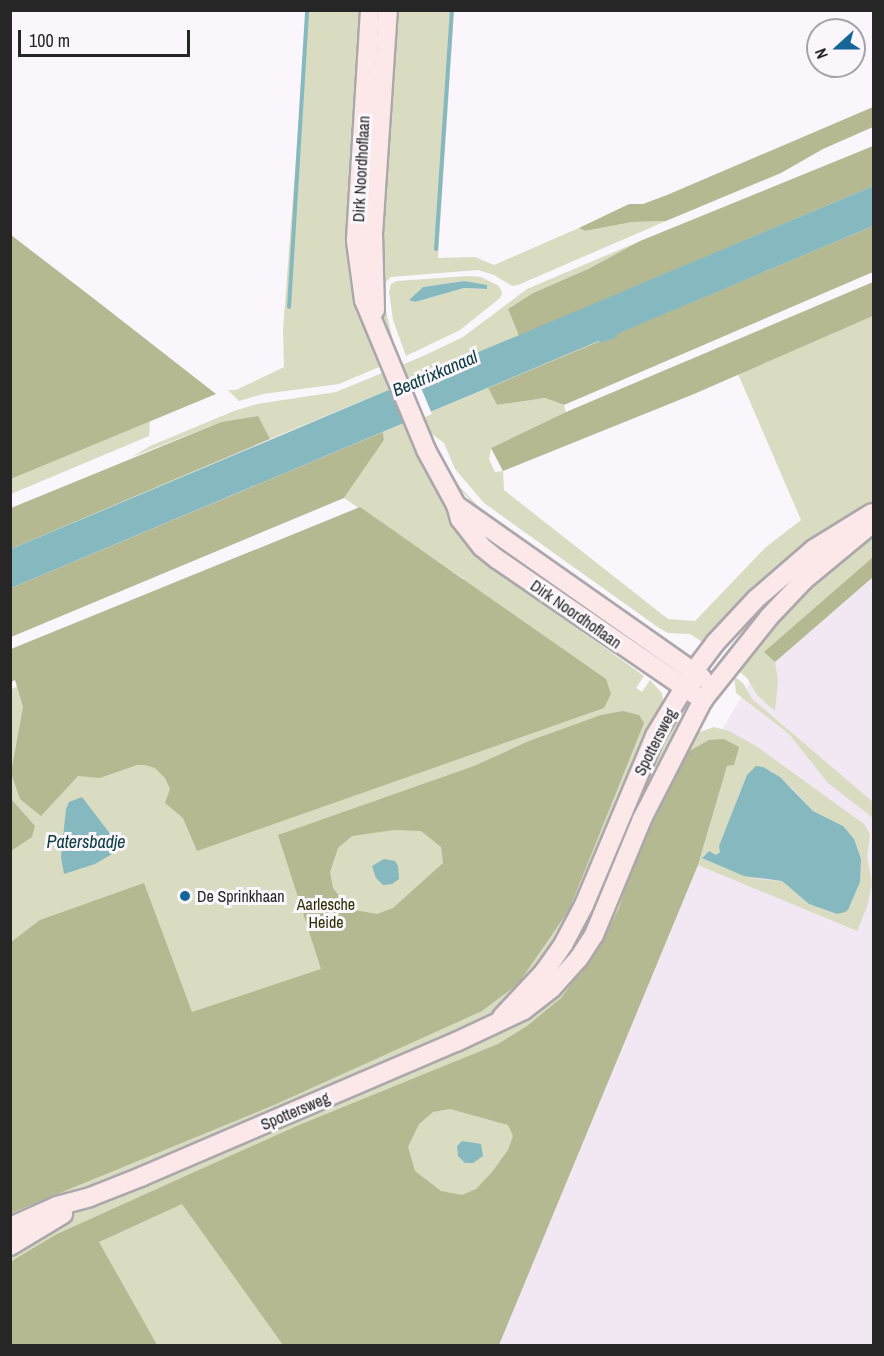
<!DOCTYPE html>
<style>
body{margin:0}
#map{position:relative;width:884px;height:1356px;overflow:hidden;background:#faf6fb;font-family:"Archivo Narrow",sans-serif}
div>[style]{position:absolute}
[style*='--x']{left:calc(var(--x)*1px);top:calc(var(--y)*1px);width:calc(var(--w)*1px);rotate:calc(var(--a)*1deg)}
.built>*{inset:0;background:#f1e8f3}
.green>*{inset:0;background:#d9dcc0}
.forest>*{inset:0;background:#b5b992}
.water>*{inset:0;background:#86b8bf}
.pier>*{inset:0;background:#faf6fb}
.stream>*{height:4px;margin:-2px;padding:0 2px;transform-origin:2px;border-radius:2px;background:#86b8bf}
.roads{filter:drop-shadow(2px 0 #aba8ac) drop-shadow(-2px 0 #aba8ac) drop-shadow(0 2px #aba8ac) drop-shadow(0 -2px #aba8ac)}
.secondary>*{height:18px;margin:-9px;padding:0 9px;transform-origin:9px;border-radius:9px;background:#fde8e9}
.dots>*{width:16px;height:16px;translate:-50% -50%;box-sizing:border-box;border:3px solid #faf6fb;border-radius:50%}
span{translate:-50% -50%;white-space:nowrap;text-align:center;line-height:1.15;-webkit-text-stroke:6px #faf6fb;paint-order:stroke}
.street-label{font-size:16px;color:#272627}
.poi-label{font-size:16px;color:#272627}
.left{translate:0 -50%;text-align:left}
.park-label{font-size:16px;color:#2c2e00}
.water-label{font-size:18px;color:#093b41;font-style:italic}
.frame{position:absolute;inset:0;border:12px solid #272627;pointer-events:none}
.north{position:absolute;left:806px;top:18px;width:60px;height:60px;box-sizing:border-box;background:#faf6fb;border:2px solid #a6a3a6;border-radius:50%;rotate:249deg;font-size:16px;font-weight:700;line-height:24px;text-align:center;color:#272627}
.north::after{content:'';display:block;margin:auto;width:21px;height:27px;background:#136697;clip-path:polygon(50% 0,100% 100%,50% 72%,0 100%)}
.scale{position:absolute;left:18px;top:30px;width:172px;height:27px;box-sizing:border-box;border:3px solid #272627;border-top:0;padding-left:8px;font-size:18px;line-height:21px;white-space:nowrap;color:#272627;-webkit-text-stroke:4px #faf6fb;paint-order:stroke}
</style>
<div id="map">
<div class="built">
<div style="clip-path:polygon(873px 568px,873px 1345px,477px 1346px,712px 746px,756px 673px)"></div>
</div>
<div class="green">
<div style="clip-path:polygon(307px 11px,368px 11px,354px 224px,384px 365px,339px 384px,263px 394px,239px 401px,228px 390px,236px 390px,284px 367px,283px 330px)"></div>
<div style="clip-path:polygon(392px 11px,454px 11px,438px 258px,475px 257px,494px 265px,579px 228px,585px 231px,632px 222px,666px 221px,518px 285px,512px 286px,494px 275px,478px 270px,391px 277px,384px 284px,382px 294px,394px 345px,391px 346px,379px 301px)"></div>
<div style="clip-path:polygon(640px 241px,588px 269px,533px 293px,508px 309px,519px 336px,270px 439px,257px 416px,221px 422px,132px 457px,150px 446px,234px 411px,257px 404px,336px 392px,421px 357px,463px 337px,527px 289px)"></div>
<div style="clip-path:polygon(evenodd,468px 276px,481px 277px,499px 286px,502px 293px,500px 298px,460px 330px,406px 356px,393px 320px,389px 292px,391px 284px,397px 281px,468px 276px,464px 281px,486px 289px,464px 288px,415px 302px,409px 300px,423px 287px,464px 281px)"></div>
<div style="clip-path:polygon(evenodd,873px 316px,873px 507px,813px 540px,779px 566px,733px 610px,704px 643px,690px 634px,668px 633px,659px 628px,484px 503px,455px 469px,444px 443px,429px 432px,419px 453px,432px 482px,470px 543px,490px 565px,644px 676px,636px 688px,642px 692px,650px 680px,662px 693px,664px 708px,697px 733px,714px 727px,729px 731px,756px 746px,864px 824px,870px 834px,867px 857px,872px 883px,867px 907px,857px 931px,698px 865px,727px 766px,734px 765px,724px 739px,485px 1345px,11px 1345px,11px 689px,279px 579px,464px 579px,344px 498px,384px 440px,383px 432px,488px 388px,497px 405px,545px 398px,564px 405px,566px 412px,491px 448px,489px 459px,495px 472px,503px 471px,504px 490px,668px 619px,695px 621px,766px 547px,801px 520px,738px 374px,873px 316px,770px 770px,794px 790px,813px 811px,843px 826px,860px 882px,848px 910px,837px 914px,809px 904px,782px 881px,758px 879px,702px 857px,709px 851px,716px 855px,720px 852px,770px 770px)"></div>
<div style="clip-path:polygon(150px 421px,149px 436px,11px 494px,11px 479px)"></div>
<div style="clip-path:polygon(441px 457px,460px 487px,478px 506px,666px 640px,666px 646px,482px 513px,456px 485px,439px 458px)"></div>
<div style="clip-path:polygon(873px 529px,873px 557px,765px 652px,775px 662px,778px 682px,775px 711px,757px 695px,747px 678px,736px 669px,763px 628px)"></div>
<div style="clip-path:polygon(734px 676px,743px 683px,752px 699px,873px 802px,873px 818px,828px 783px,789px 734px,736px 693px)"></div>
</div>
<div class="forest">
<div style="clip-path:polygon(873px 107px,873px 127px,823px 149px,781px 173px,666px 221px,632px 222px,585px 231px,579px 228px,629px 204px,643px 204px,667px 195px)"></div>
<div style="clip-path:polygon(873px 146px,873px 186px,519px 336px,508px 309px,533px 293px,588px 269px,640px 241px)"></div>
<div style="clip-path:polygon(873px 226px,873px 272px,564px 405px,545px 398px,497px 405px,488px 388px,600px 341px,601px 343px,617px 336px,616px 334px)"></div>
<div style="clip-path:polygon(11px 235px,93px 298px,216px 394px,11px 479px)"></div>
<div style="clip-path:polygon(873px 282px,873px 316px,694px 394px,503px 471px,491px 448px,566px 412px)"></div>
<div style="clip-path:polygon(258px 416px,270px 439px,11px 549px,11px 508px,221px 422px)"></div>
<div style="clip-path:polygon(383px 432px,384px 440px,344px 498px,11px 637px,11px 588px)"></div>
<div style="clip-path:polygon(360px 507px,606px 679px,611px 694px,604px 708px,197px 851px,183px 818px,165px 803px,170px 789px,165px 778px,155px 768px,145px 765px,137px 765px,100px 778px,78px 776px,41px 816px,20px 799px,11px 773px,23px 707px,15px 680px,11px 682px,11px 649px)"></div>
<div style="clip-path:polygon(873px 557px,873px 577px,775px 662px,764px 652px)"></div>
<div style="clip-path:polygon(evenodd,623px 711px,639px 715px,644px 723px,569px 910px,518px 984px,482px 1011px,274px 1105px,11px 1213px,11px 942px,40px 920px,144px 883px,192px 1012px,321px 969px,278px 835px,474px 766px,529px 741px,601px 715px,623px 711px,394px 830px,421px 831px,441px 847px,443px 863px,393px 908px,377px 914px,349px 909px,333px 888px,330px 872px,338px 848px,352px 836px,394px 830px)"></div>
<div style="clip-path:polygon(evenodd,724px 739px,739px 747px,734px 765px,727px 766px,698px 865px,499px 1345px,283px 1345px,182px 1204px,99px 1242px,157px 1345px,11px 1346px,10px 1263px,15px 1259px,57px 1234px,299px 1125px,498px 1044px,527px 1026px,561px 998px,600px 945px,619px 908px,631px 867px,686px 753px,709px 740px,724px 739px,450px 1109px,508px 1125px,513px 1136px,508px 1150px,492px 1172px,476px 1189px,462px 1195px,441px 1191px,415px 1171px,408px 1147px,419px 1124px,433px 1112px,450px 1109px)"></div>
<div style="clip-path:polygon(11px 799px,35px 826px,32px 837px,11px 851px)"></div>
</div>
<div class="water">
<div style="clip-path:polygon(873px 186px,873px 226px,617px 334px,617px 337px,601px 343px,599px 341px,11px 588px,11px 549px)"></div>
<div style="clip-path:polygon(464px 281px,487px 285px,487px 289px,464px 288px,415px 302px,409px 300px,423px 287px)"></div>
<div style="clip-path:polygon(756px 766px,763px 767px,780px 777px,813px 811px,843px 826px,854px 839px,861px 859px,860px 882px,848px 910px,845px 912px,837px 914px,809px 904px,782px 881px,744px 876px,702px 858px,709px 851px,716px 855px,720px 852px,719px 846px,747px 775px)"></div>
<div style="clip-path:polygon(82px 797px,114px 839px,117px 851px,95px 864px,64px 874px,61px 857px,66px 809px,69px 802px)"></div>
<div style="clip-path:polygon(384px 859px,395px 861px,398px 866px,399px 879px,392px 884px,383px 885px,376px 878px,372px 866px)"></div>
<div style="clip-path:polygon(462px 1141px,481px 1144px,483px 1156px,473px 1163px,465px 1163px,458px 1156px,457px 1146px)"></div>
</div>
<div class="pier">
<div style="clip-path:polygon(416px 376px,432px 414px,407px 425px,391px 386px)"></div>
</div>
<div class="stream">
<div style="--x:436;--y:249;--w:240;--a:-86.2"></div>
<div style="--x:289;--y:307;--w:298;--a:-86.5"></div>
</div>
<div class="roads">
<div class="secondary">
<div style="--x:370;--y:10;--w:231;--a:93.5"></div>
<div style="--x:356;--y:241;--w:60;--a:82.3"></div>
<div style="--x:364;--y:300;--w:162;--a:67.5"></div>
<div style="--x:426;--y:450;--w:63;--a:61.4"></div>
<div style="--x:456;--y:505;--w:15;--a:74"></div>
<div style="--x:460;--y:519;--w:36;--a:52"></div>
<div style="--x:482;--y:547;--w:19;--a:39"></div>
<div style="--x:497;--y:559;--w:250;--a:34.4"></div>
<div style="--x:375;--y:310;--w:76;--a:-91.5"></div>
<div style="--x:373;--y:234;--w:225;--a:-86.2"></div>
<div style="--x:456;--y:505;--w:301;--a:35.1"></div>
<div style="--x:502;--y:1017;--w:62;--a:-47"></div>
<div style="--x:544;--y:972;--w:35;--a:-55"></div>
<div style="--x:564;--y:943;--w:43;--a:-62.2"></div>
<div style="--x:584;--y:905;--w:183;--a:-67.2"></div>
<div style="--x:655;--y:736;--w:76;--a:-59"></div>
<div style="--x:694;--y:671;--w:35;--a:-53"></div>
<div style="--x:715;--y:643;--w:60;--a:-47"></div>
<div style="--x:756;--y:599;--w:77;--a:-40.8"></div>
<div style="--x:814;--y:549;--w:68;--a:-31.8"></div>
<div style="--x:10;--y:1227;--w:51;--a:-24.1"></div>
<div style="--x:57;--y:1206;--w:34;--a:-15"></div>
<div style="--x:90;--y:1197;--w:57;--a:-21.6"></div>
<div style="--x:143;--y:1176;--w:340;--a:-23.2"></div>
<div style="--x:456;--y:1042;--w:75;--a:-25.2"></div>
<div style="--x:524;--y:1010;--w:36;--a:-38"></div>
<div style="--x:552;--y:988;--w:40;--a:-48"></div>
<div style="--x:579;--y:958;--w:27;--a:-57"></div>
<div style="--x:594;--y:935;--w:126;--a:-67.5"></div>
<div style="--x:642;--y:819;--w:134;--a:-62.9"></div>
<div style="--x:703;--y:700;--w:106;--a:-51.5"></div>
<div style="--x:769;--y:617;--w:51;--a:-46.6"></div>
<div style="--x:804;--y:580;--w:91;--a:-39.6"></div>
<div style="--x:10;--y:1246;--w:62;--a:-31.1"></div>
</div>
</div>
<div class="dots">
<div style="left:185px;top:896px;background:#136697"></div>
</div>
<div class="street-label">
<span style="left:361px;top:169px;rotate:-87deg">Dirk Noordhoflaan</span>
<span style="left:576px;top:614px;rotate:35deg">Dirk Noordhoflaan</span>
<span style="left:655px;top:742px;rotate:-63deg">Spottersweg</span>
<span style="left:295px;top:1111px;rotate:-23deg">Spottersweg</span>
</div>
<div class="poi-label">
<span class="left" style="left:197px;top:896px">De Sprinkhaan</span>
</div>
<div class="park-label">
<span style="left:326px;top:913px">Aarlesche<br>Heide</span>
</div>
<div class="water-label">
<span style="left:435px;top:374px;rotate:-23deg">Beatrixkanaal</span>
<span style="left:86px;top:842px">Patersbadje</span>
</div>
<div class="frame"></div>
<div class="north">N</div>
<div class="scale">100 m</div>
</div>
